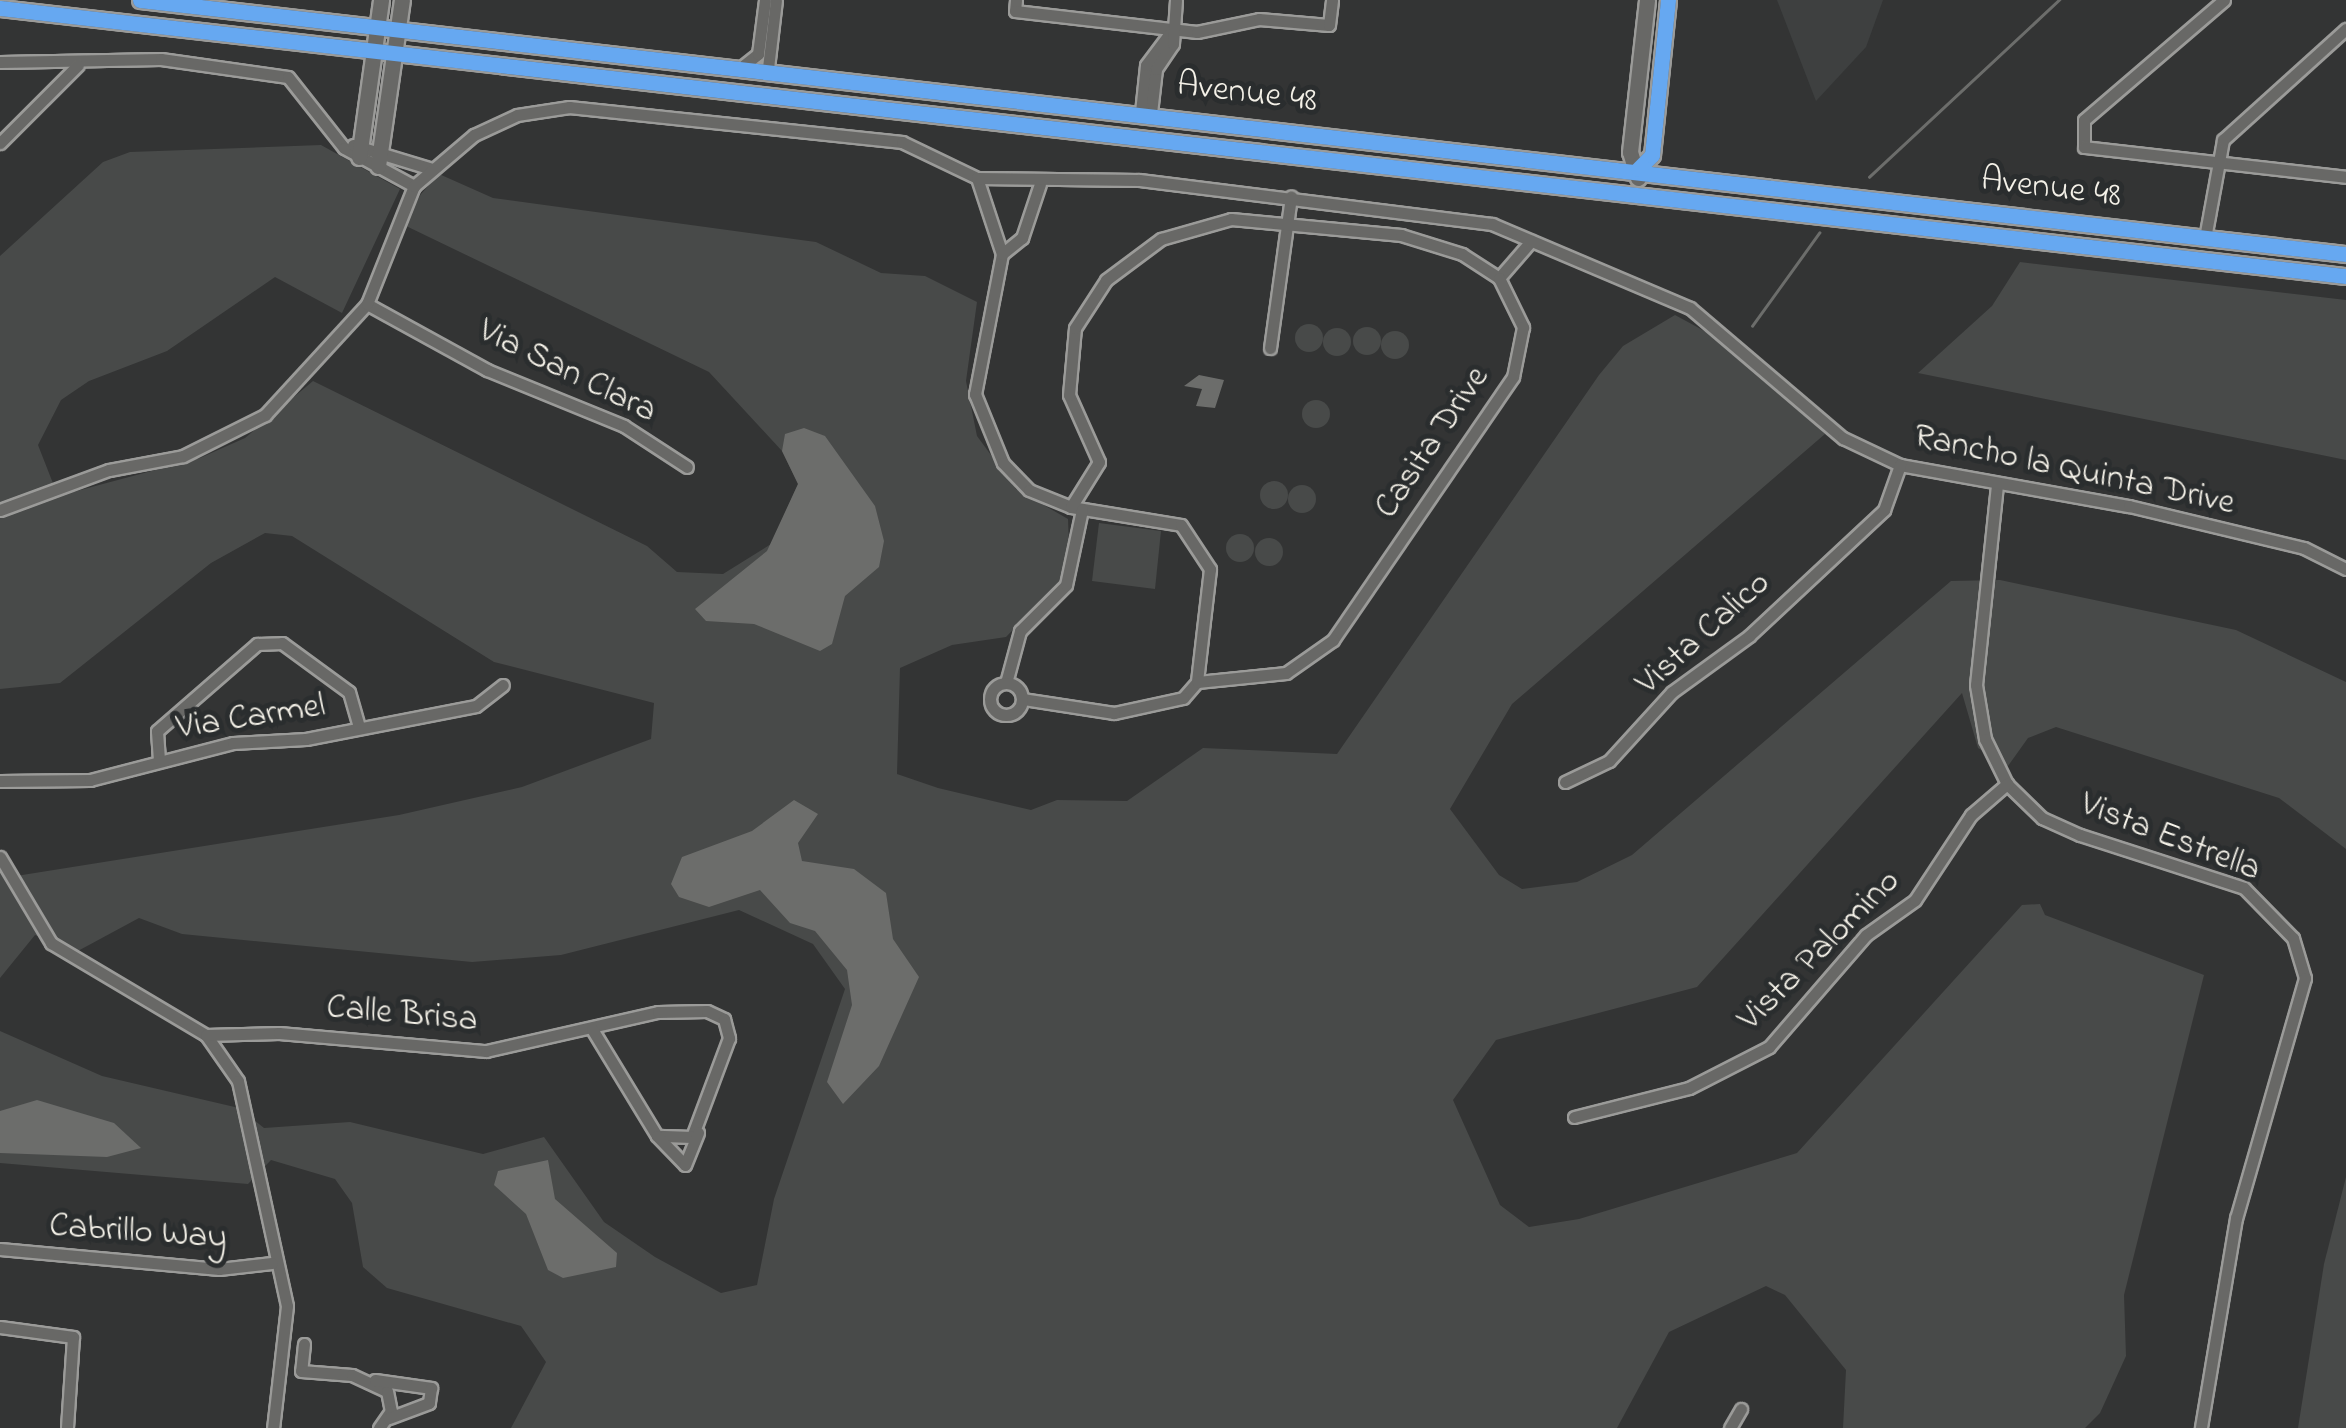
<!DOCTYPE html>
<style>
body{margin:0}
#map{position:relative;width:2346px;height:1428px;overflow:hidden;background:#333434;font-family:"Indie Flower",sans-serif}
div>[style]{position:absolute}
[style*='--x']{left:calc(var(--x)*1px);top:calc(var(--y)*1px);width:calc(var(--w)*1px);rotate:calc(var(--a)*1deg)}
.built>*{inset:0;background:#3e4040}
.green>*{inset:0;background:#484a49}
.round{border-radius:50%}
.water>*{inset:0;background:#6c6d6b}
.stream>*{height:2.5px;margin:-1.25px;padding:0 1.25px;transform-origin:1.25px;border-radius:1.25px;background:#6c6d6b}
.roads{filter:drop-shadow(2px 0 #9b9b99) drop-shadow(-2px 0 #9b9b99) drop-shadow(0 2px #9b9b99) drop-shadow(0 -2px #9b9b99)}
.street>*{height:11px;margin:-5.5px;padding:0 5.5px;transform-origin:5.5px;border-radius:5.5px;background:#686866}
.street>.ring{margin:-5.5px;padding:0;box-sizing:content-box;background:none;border:11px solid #686866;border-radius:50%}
.secondary>*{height:15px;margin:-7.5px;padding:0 7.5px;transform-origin:7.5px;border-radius:7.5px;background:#686866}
.cycleway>*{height:15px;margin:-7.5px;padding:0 7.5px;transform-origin:7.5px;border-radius:7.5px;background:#66a8f1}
span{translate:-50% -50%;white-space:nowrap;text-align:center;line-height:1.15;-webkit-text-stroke:10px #2a2d2e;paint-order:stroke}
.street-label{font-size:35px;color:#f4f1e8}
</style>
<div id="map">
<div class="built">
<div style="clip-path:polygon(1777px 0,1883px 0,1866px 47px,1816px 101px)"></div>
</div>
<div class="green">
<div style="clip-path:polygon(321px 145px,400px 189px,342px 313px,275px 277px,167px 351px,89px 381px,61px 400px,38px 445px,58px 496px,200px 458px,245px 438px,313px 381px,647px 546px,677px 572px,723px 574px,771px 544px,798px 484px,782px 451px,709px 372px,404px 225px,421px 194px,439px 174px,493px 198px,816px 242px,881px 273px,925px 276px,977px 302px,966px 381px,977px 436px,1016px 489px,1068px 519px,1069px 544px,1061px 580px,1006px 637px,952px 645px,900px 668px,897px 774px,938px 788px,1031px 810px,1057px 800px,1127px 801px,1203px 748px,1337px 754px,1599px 375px,1623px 346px,1675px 315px,1721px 340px,1825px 434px,1512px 704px,1450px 809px,1499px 875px,1522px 889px,1577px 882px,1632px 855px,1951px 581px,2000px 580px,2236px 630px,2346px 682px,2346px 849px,2279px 798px,2056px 727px,2028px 738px,2008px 766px,1978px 748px,1962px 693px,1697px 987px,1496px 1040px,1453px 1100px,1500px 1205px,1529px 1227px,1579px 1219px,1797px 1153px,2022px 905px,2040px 904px,2045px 915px,2204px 975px,2124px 1295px,2126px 1356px,2100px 1413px,2085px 1428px,1843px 1428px,1846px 1370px,1785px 1295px,1766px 1286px,1669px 1332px,1617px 1428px,511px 1428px,546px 1362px,521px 1326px,387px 1288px,363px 1267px,352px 1203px,335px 1179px,271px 1160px,248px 1184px,0 1163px,0 1031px,102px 1076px,239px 1108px,264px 1128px,350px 1122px,483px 1154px,544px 1137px,604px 1222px,655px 1257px,721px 1293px,757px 1285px,774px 1199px,845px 989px,813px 944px,739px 910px,561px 955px,472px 962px,182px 934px,139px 918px,76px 952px,35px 935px,0 978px,0 866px,16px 876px,399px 815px,522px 787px,651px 739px,654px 703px,494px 662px,292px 536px,265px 533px,211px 563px,60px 683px,0 689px,0 256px,103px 162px,130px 152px)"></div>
<div style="clip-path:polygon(2020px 262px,2346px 300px,2346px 460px,1918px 373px,1992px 306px)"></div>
<div class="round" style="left:1295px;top:324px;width:28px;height:28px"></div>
<div class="round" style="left:1353px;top:327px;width:28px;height:28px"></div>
<div class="round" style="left:1323px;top:328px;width:28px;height:28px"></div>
<div class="round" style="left:1381px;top:331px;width:28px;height:28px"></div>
<div class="round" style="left:1302px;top:400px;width:28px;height:28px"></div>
<div class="round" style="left:1260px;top:481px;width:28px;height:28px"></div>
<div class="round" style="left:1288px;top:485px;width:28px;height:28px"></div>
<div style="clip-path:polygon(1099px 523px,1161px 531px,1155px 589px,1092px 581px)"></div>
<div class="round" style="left:1226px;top:534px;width:28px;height:28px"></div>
<div class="round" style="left:1255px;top:538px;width:28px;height:28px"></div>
<div style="clip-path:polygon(2346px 1177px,2346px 1428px,2298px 1428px,2324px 1264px)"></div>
</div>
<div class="water">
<div style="clip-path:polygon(1199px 375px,1224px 380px,1215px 408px,1196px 406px,1202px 389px,1184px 386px)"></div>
<div style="clip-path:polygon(804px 428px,825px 436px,875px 506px,884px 541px,879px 567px,845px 596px,832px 644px,820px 651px,754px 624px,706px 621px,695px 609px,767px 551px,798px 484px,782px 451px,785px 434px)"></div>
<div style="clip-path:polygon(794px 800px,818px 814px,798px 843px,802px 861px,854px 869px,886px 893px,893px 939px,919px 977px,879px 1066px,843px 1104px,827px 1082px,852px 1005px,847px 970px,815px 931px,790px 923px,760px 890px,709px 907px,679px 897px,671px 884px,682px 857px,752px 831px)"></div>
<div style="clip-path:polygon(37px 1100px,114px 1123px,141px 1148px,107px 1157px,0 1153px,0 1111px)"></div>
<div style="clip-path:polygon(548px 1160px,555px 1199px,617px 1253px,616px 1267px,563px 1278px,548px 1270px,526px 1214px,494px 1185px,498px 1171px)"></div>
</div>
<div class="stream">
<div style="--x:1869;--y:177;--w:260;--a:-43"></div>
<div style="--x:1752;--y:326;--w:115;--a:-54.2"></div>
</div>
<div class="roads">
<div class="street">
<div style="--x:1016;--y:0;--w:11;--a:95"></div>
<div style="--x:1015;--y:11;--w:183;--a:6.6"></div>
<div style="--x:1197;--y:32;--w:63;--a:-11.8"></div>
<div style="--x:1259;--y:19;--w:70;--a:4.9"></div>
<div style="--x:1329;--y:25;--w:25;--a:-83"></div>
<div style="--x:2224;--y:0;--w:184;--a:139.4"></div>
<div style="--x:2084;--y:120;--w:27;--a:90"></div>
<div style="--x:2084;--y:147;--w:264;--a:6.5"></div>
<div style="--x:0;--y:62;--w:161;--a:-1.1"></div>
<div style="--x:161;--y:59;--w:128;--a:8.1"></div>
<div style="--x:288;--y:77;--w:90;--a:51.7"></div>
<div style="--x:344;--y:148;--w:80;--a:28.5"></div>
<div style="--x:744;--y:65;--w:18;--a:-38"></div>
<div style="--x:758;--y:54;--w:54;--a:-82.6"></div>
<div style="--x:768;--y:68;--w:68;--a:-83.3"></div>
<div style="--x:1141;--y:112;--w:47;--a:-83.9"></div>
<div style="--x:1146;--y:65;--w:45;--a:-53.1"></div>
<div style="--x:1151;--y:113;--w:44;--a:-83.5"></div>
<div style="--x:1156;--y:69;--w:30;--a:-56"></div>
<div style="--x:1173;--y:44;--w:44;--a:-86.1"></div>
<div style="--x:0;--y:143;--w:110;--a:-45"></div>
<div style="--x:353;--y:145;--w:83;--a:16.9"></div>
<div style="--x:977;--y:178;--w:80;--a:71.8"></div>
<div style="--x:1002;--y:254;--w:143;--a:100.9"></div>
<div style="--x:975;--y:394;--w:74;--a:67.9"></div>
<div style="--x:1003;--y:463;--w:37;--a:46"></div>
<div style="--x:1029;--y:490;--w:45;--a:22"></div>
<div style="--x:1071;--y:507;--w:111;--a:9.3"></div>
<div style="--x:1181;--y:525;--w:53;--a:56.6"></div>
<div style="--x:1210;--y:569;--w:114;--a:96.6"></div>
<div style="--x:1197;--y:682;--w:21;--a:131"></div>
<div style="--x:1183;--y:698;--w:71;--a:167.7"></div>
<div style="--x:1114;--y:713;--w:93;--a:-171.3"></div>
<div style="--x:2205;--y:238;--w:100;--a:-79.6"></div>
<div style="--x:2223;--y:140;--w:166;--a:-42.1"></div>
<div style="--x:1002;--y:254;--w:26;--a:-39"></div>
<div style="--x:1022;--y:238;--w:57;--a:-71.6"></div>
<div style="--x:1499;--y:278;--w:49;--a:-49.1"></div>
<div style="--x:367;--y:304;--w:137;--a:28.8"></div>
<div style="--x:487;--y:370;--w:148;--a:22.2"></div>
<div style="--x:624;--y:426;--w:75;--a:33.1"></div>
<div style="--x:1270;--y:348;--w:153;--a:-82.1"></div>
<div style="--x:1997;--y:485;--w:201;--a:96"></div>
<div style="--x:1976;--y:685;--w:55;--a:80.5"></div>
<div style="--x:1985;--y:739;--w:50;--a:63.9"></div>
<div style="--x:2007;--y:784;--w:49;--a:44.2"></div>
<div style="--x:2042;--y:818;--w:42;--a:24.1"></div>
<div style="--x:2080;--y:835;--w:172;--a:17.9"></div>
<div style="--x:2244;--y:888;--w:70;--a:45.6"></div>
<div style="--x:2293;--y:938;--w:42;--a:73.3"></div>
<div style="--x:2305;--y:978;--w:250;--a:106"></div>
<div style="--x:2236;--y:1218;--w:213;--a:99.5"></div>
<div style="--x:1071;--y:507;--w:53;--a:-58.1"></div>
<div style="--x:1099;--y:462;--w:73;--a:-114.1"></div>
<div style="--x:1069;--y:395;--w:67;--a:-84.9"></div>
<div style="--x:1075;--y:328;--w:57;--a:-57.1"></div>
<div style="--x:1106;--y:280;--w:69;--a:-36.7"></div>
<div style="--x:1161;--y:239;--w:73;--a:-15.9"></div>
<div style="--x:1231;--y:219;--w:171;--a:5.4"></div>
<div style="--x:1401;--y:235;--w:64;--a:17.3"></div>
<div style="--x:1462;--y:254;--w:44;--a:33"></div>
<div style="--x:1499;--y:278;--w:55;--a:63.9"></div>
<div style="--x:1523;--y:327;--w:51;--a:101.3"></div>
<div style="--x:1513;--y:377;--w:319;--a:124.4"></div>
<div style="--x:1333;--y:640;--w:57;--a:144.9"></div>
<div style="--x:1286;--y:673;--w:89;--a:174.2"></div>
<div style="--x:0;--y:510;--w:116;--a:-20.2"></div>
<div style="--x:109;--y:470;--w:75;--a:-10.7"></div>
<div style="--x:183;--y:456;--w:92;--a:-26.6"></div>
<div style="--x:265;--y:415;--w:151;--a:-47.4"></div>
<div style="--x:367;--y:304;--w:127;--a:-68.3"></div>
<div style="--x:414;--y:186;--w:79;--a:-40.4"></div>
<div style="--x:474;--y:135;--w:47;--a:-24.9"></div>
<div style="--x:517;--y:115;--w:53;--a:-8.7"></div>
<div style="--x:569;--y:107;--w:335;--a:6"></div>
<div style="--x:902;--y:142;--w:83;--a:25.6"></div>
<div style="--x:977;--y:178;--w:162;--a:0.7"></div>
<div style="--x:1139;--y:180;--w:356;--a:7.1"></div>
<div style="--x:1492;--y:224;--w:215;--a:23"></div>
<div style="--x:1690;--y:308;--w:201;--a:40.4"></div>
<div style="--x:1843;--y:438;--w:63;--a:25.3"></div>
<div style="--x:1900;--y:465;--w:233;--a:10.2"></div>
<div style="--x:2129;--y:506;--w:180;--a:13.5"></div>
<div style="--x:2304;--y:548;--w:47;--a:26.6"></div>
<div style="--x:1006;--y:683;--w:54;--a:-74.9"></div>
<div style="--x:1020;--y:631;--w:65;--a:-45"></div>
<div style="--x:1066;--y:585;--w:77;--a:-78"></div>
<div class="ring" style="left:990px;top:683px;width:21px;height:21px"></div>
<div style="--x:159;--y:760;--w:29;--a:-94"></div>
<div style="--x:157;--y:731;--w:133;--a:-41"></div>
<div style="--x:257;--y:644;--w:25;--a:-2"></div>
<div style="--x:282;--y:643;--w:83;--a:36.2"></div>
<div style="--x:349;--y:692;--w:37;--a:74"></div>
<div style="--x:0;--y:781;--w:90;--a:-0.6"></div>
<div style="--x:90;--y:780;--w:148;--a:-14.5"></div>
<div style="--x:233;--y:743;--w:73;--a:-3.1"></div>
<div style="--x:306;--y:739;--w:173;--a:-11"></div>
<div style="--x:476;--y:706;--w:34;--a:-38"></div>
<div style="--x:1565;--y:782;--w:49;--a:-25.5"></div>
<div style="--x:1609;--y:761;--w:93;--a:-47.6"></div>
<div style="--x:1672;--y:692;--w:95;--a:-36"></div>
<div style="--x:1749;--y:636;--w:185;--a:-43"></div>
<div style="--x:1884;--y:510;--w:48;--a:-70.4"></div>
<div style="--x:0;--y:857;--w:100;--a:59.3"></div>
<div style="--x:51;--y:943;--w:180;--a:30.7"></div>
<div style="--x:206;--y:1035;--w:56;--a:55.2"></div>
<div style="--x:238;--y:1081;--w:230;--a:77.7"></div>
<div style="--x:287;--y:1306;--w:123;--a:96.5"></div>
<div style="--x:206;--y:1035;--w:73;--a:-1.6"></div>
<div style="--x:279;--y:1033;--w:208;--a:5"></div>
<div style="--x:486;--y:1051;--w:176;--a:-12.8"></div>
<div style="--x:658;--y:1012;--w:49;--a:-1.2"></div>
<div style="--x:707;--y:1011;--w:19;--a:25"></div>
<div style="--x:724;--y:1019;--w:20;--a:75"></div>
<div style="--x:729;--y:1038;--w:106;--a:110.5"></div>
<div style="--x:692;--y:1137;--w:35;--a:-178"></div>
<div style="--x:657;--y:1136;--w:125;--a:-121.3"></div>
<div style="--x:1574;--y:1117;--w:119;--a:-14.2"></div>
<div style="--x:1689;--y:1088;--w:90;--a:-27.1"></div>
<div style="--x:1769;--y:1047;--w:148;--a:-49.1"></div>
<div style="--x:1866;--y:935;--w:60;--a:-35.5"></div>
<div style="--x:1915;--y:900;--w:102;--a:-56.6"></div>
<div style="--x:1971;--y:815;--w:48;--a:-40.7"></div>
<div style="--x:657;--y:1136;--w:40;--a:46"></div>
<div style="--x:685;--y:1165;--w:35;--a:-68"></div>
<div style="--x:0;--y:1249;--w:220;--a:5.2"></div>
<div style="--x:219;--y:1269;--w:53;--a:-6.5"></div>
<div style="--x:0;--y:1327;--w:74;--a:7.8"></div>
<div style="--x:73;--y:1337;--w:91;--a:93.8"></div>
<div style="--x:304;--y:1344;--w:27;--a:96"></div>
<div style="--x:301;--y:1371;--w:51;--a:4.5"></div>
<div style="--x:352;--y:1375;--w:38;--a:25"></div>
<div style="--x:387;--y:1391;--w:20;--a:79"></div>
<div style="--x:391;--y:1411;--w:21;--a:125"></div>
<div style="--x:375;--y:1380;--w:57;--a:8.1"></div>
<div style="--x:431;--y:1388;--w:15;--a:98"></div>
<div style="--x:429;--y:1403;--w:43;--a:159.4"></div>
<div style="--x:1730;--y:1428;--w:22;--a:-60"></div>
</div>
<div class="secondary">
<div style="--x:140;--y:0;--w:2221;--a:6.57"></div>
<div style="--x:0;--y:8;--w:2361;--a:6.52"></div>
<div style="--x:359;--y:157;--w:159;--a:-82"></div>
<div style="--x:378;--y:166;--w:168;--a:-81.8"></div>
<div style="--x:1638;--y:169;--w:20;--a:-45"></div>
<div style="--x:1652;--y:155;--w:156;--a:-84.1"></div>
<div style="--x:1638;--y:178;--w:27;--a:-107"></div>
<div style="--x:1630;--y:152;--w:153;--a:-83.6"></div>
</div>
</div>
<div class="cycleway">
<div style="--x:140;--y:0;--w:2221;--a:6.57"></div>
<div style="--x:0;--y:8;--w:2361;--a:6.52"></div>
<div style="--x:1638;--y:169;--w:20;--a:-45"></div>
<div style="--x:1652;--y:155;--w:156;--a:-84.1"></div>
</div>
<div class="street-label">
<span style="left:1247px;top:94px;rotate:7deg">Avenue 48</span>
<span style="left:2051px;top:189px;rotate:7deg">Avenue 48</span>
<span style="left:567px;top:372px;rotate:26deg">Via San Clara</span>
<span style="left:1433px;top:443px;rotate:-56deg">Casita Drive</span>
<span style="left:2074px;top:471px;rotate:12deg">Rancho la Quinta Drive</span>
<span style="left:1704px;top:634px;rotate:-42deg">Vista Calico</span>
<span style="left:251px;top:718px;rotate:-9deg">Via Carmel</span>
<span style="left:2170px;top:838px;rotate:21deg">Vista Estrella</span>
<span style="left:1820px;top:951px;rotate:-45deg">Vista Palomino</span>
<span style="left:402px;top:1015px;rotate:5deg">Calle Brisa</span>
<span style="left:138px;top:1233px;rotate:4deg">Cabrillo Way</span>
</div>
</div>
